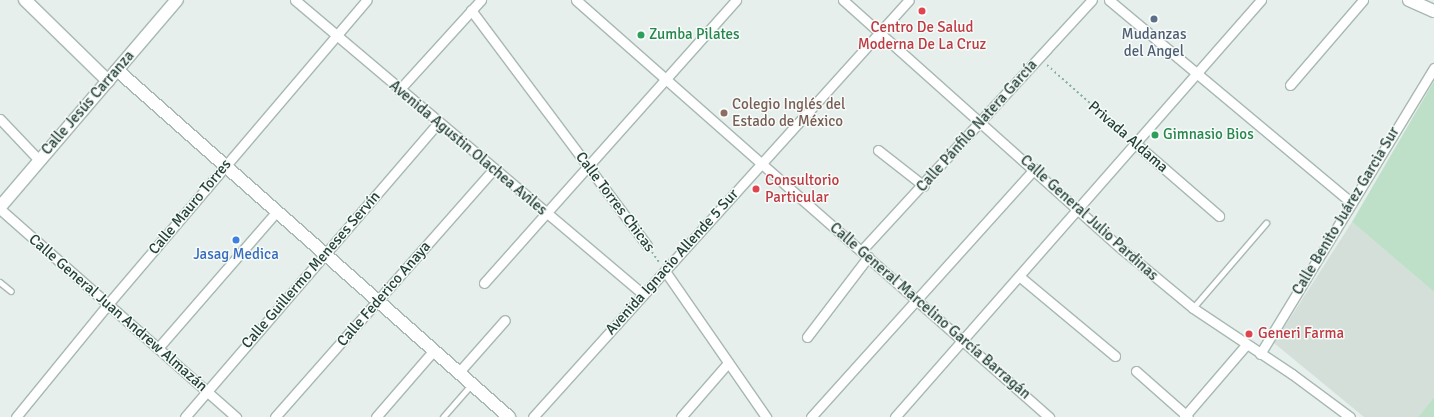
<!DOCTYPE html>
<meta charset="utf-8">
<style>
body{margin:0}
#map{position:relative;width:1434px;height:417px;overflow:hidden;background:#e6efeb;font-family:Signika,sans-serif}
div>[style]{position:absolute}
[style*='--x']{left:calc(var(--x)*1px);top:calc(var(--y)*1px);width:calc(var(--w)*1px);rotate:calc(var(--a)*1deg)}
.built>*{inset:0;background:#d4dfda}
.green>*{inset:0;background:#bfe0c8}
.path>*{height:2px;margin-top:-1px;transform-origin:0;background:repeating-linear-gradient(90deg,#86b3a5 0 2px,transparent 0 5px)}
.roads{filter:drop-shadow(1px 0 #a8b8b2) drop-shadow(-1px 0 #a8b8b2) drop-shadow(0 1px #a8b8b2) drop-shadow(0 -1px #a8b8b2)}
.lane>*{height:4.5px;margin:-2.25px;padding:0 2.25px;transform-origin:2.25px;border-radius:2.25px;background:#fff}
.street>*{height:9px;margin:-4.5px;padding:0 4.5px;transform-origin:4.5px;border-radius:4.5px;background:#fff}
.secondary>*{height:12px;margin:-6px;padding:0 6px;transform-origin:6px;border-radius:6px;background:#fff}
.dots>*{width:11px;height:11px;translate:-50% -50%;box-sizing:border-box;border:2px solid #f7fbf9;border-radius:50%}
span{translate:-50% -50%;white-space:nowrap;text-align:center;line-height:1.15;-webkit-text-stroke:3px #f7fbf9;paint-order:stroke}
.health-label{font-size:15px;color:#be3a42}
.left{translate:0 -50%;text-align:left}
.service-label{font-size:15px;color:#4e5e75}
.leisure-label{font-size:15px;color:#27864d}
.street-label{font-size:15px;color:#24423a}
.education-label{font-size:15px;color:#785e54}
.shop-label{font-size:15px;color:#366cbe}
</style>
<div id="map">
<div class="built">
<div style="clip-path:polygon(1352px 222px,1434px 292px,1434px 397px,1418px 417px,1364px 417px,1274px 343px)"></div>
</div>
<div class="green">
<div style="clip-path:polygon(1434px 81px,1434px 292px,1352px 222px)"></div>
<div style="clip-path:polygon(1434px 397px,1434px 417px,1418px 417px)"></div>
</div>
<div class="path">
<div style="--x:1047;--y:65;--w:107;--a:41.6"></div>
<div style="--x:652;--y:252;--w:12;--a:55"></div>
</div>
<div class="roads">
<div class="lane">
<div style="--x:0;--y:282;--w:14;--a:39"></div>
<div style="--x:1193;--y:308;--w:112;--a:-49.3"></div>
<div style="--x:443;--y:417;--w:43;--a:-48.8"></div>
</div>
<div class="street">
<div style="--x:295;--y:0;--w:456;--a:40.2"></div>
<div style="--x:576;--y:0;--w:631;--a:41.4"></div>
<div style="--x:843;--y:0;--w:375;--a:41.8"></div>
<div style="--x:1123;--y:250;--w:91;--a:39.6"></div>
<div style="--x:1193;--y:308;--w:119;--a:33.7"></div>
<div style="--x:1292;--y:374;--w:72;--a:36.6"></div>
<div style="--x:1109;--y:0;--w:315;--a:39.9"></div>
<div style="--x:471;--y:10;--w:294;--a:53.2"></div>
<div style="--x:1290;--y:85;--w:112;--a:-49.3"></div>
<div style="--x:399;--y:90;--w:122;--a:-47.7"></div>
<div style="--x:0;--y:119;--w:57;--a:46.4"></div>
<div style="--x:1136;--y:144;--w:110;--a:40.9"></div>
<div style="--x:878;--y:150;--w:58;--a:38"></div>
<div style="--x:0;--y:209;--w:315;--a:41.4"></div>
<div style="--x:861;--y:251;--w:341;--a:-47.4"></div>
<div style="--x:665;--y:271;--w:178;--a:55.3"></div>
<div style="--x:1019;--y:276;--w:125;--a:39.8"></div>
<div style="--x:484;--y:283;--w:379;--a:-48.3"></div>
<div style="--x:807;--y:337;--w:101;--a:-52.7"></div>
<div style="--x:158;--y:348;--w:181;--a:-49"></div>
<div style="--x:1260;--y:354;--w:335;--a:-58.7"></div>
<div style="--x:1136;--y:371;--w:69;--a:41.5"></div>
<div style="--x:459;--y:372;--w:69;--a:-48.5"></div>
<div style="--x:16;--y:417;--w:146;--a:-50.8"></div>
<div style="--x:108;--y:304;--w:399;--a:-49.6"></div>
<div style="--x:185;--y:417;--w:388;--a:-49.3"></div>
<div style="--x:275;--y:417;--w:329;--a:-48.6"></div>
<div style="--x:376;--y:417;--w:89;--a:-49.1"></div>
<div style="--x:533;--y:417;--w:561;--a:-47.96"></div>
<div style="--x:681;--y:417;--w:72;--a:-49"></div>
<div style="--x:811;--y:417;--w:334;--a:-48"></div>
<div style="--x:895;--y:417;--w:555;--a:-48.73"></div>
<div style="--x:1184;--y:417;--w:95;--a:-49.3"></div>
</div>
<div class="secondary">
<div style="--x:25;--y:0;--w:116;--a:44.3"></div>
<div style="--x:1409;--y:0;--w:27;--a:24"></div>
<div style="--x:117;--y:70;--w:524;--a:41.52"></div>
<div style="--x:0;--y:207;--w:272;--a:-49.5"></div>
</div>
</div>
<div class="dots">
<div style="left:922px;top:11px;background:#e0444e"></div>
<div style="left:1154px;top:19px;background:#5c6f8a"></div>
<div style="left:641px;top:35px;background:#2e9e5b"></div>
<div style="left:724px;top:113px;background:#8d6e63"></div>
<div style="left:1155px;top:135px;background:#2e9e5b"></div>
<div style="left:756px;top:189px;background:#e0444e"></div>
<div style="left:236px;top:240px;background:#3f7fe0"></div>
<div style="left:1249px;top:334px;background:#e0444e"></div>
</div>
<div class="health-label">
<span style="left:922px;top:36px">Centro De Salud<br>Moderna De La Cruz</span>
<span class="left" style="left:765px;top:189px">Consultorio<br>Particular</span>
<span class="left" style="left:1258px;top:334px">Generi Farma</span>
</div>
<div class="service-label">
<span style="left:1154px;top:43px">Mudanzas<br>del Angel</span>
</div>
<div class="leisure-label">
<span class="left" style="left:649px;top:35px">Zumba Pilates</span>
<span class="left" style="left:1163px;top:135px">Gimnasio Bios</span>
</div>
<div class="street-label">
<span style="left:88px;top:103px;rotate:-49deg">Calle Jesús Carranza</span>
<span style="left:977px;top:126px;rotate:-48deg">Calle Pánfilo Natera García</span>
<span style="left:1128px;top:137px;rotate:41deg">Privada Aldama</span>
<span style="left:468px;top:148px;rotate:40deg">Avenida Agustin Olachea Aviles</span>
<span style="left:615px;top:202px;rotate:53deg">Calle Torres Chicas</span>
<span style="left:190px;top:207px;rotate:-50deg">Calle Mauro Torres</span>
<span style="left:1346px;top:211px;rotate:-59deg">Calle Benito Juárez Garcia Sur</span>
<span style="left:1089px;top:218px;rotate:42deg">Calle General Julio Pardinas</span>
<span style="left:672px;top:262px;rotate:-48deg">Avenida Ignacio Allende 5 Sur</span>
<span style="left:311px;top:270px;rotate:-49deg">Calle Guillermo Meneses Servín</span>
<span style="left:384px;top:294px;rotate:-49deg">Calle Federico Anaya</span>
<span style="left:930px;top:311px;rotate:41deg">Calle General Marcelino García Barragán</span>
<span style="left:118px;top:313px;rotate:41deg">Calle General Juan Andrew Almazán</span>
</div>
<div class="education-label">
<span class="left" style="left:732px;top:113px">Colegio Inglés del<br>Estado de México</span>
</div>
<div class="shop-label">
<span style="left:236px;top:255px">Jasag Medica</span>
</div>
</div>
